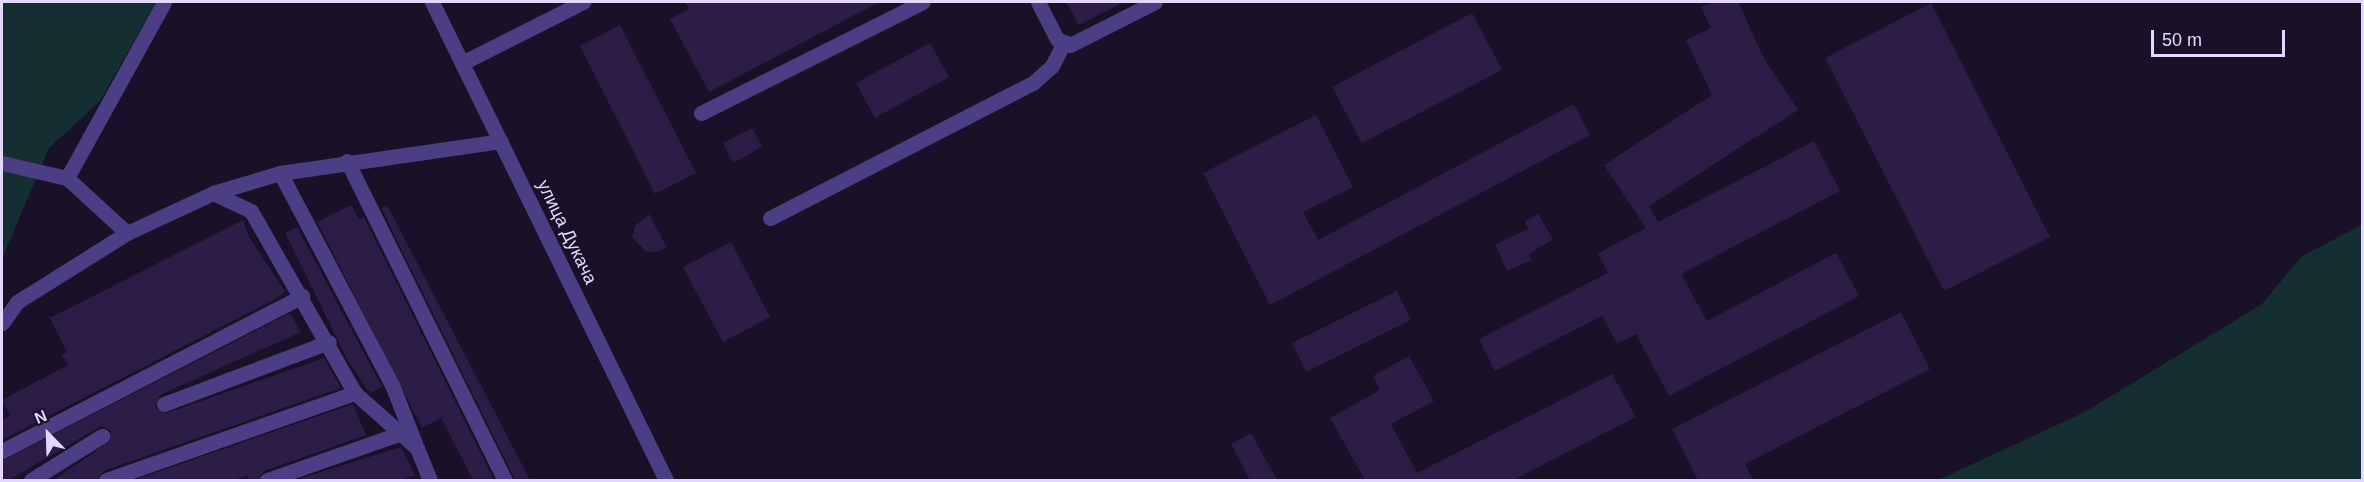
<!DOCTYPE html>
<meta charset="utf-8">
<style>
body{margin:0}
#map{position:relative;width:2364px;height:482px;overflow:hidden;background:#181127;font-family:Arial,sans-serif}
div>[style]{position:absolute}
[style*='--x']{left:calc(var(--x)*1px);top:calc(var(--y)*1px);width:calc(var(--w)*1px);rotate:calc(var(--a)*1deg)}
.green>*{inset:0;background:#142e31}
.building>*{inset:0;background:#2c1d47}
.minor>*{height:15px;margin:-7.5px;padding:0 7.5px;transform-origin:7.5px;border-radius:7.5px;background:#4b3e84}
span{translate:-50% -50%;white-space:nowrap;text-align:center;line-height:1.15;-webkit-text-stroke:5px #181127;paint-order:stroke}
.street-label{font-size:18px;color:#e2d8fd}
.frame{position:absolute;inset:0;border:3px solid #e2d8fd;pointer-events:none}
.north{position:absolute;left:18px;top:404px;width:60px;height:60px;-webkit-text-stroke:4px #181127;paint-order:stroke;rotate:337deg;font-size:16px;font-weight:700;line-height:24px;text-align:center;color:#e2d8fd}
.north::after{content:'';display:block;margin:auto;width:21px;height:27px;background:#e2d8fd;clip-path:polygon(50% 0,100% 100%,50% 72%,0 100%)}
.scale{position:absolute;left:2151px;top:30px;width:134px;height:27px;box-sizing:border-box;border:3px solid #e2d8fd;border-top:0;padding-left:8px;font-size:18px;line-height:21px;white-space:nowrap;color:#e2d8fd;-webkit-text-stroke:4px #181127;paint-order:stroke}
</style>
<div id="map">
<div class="green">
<div style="clip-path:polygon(2px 2px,156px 2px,100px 101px,49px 148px,2px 259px)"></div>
<div style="clip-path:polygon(2362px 225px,2362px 480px,1938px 480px,2085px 412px,2262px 304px,2302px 256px)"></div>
</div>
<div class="building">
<div style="clip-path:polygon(685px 2px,879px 2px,709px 92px,670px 19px,689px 9px)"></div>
<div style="clip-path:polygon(1066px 2px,1124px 2px,1079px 25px)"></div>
<div style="clip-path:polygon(1713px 2px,1738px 2px,1765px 60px,1798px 110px,1649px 206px,1658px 222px,1814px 141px,1840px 191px,1681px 274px,1707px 321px,1836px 253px,1859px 296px,1669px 396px,1636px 334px,1617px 344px,1602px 316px,1495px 371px,1479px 339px,1608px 273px,1598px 253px,1646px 228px,1604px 165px,1712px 95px,1686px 40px,1711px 28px,1701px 7px)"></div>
<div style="clip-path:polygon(1931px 3px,2050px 237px,1944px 291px,1825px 58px)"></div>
<div style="clip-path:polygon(1472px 13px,1502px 70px,1362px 143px,1332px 87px)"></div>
<div style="clip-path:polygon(620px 25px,696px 173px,655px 194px,580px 46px)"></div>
<div style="clip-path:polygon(930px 43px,949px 77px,875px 118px,856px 83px)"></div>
<div style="clip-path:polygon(1574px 104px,1590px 135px,1270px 305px,1203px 173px,1316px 115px,1353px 187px,1303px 212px,1318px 240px)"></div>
<div style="clip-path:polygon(752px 128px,762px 147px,733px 163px,723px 143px)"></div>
<div style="clip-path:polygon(351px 205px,359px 219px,364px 217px,494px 480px,473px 480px,441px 418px,422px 428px,317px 222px)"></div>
<div style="clip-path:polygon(387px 205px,530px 480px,515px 480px,381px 208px)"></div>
<div style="clip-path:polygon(649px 214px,667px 248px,655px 252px,646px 252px,632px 237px,635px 226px)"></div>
<div style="clip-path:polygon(1538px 214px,1553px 239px,1529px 254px,1532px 260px,1507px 271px,1495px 244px,1529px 229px,1524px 222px)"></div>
<div style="clip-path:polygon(243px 220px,249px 237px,285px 291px,281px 296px,2px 440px,2px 420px,10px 415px,2px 400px,68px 365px,62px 355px,67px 352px,50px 318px)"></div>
<div style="clip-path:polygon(297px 227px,382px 387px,370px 393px,348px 361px,285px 233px)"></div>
<div style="clip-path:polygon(731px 242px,770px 317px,723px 342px,683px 267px)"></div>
<div style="clip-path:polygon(1397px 291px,1411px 320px,1306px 372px,1292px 343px)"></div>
<div style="clip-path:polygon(1901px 312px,1930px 369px,1745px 464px,1753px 480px,1698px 480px,1672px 429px)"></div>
<div style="clip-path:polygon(290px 313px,301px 332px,160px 395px,155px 408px,167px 413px,324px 358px,341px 388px,103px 471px,97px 480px,54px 480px,110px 441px,111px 431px,101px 426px,9px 480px,2px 480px,2px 461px)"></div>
<div style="clip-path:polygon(1409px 356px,1434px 401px,1391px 424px,1417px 473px,1612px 374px,1636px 417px,1513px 480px,1365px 480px,1330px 418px,1380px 390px,1373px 376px)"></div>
<div style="clip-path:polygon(353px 404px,366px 435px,264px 471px,258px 480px,249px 480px,248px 475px,233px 480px,134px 480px)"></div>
<div style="clip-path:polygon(1251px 433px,1277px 480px,1250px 480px,1231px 444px)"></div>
<div style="clip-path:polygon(401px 447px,415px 475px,400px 480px,295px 480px)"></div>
</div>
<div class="minor">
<div style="--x:432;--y:2;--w:532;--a:63.92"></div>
<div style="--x:1038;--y:2;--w:42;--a:62.8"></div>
<div style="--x:1057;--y:39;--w:14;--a:25"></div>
<div style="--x:1070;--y:45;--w:95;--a:-26.8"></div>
<div style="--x:462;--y:63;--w:136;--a:-26.8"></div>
<div style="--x:701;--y:113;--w:248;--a:-26.6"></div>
<div style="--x:347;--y:161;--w:356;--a:63.7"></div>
<div style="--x:2;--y:163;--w:67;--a:13"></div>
<div style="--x:67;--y:178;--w:81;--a:42.5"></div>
<div style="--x:127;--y:233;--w:95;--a:-24.9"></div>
<div style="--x:213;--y:193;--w:42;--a:25.3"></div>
<div style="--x:251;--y:211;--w:210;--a:60.3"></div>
<div style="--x:355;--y:393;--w:83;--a:41.6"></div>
<div style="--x:417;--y:448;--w:35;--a:68"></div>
<div style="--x:67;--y:178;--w:201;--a:-61.1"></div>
<div style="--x:213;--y:193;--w:70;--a:-16.6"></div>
<div style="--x:770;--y:218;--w:296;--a:-27.2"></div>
<div style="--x:1033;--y:83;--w:25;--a:-42"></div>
<div style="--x:1052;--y:66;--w:27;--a:-63"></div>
<div style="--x:2;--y:323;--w:26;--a:-54"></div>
<div style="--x:17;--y:302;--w:130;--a:-32.1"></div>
<div style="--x:164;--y:404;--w:176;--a:-20.6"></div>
<div style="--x:415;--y:443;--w:62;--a:-111.6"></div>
<div style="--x:392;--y:385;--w:240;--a:-117.8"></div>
<div style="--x:280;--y:173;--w:223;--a:-8.2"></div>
<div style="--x:2;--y:451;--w:338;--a:-27.3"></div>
<div style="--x:31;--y:480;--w:84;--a:-31.8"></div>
<div style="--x:106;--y:480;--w:264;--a:-19.3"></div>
<div style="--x:267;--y:480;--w:142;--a:-19.3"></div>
</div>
<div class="street-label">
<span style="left:567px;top:232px;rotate:64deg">улица Дукача</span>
</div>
<div class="frame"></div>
<div class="north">N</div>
<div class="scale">50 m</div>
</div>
